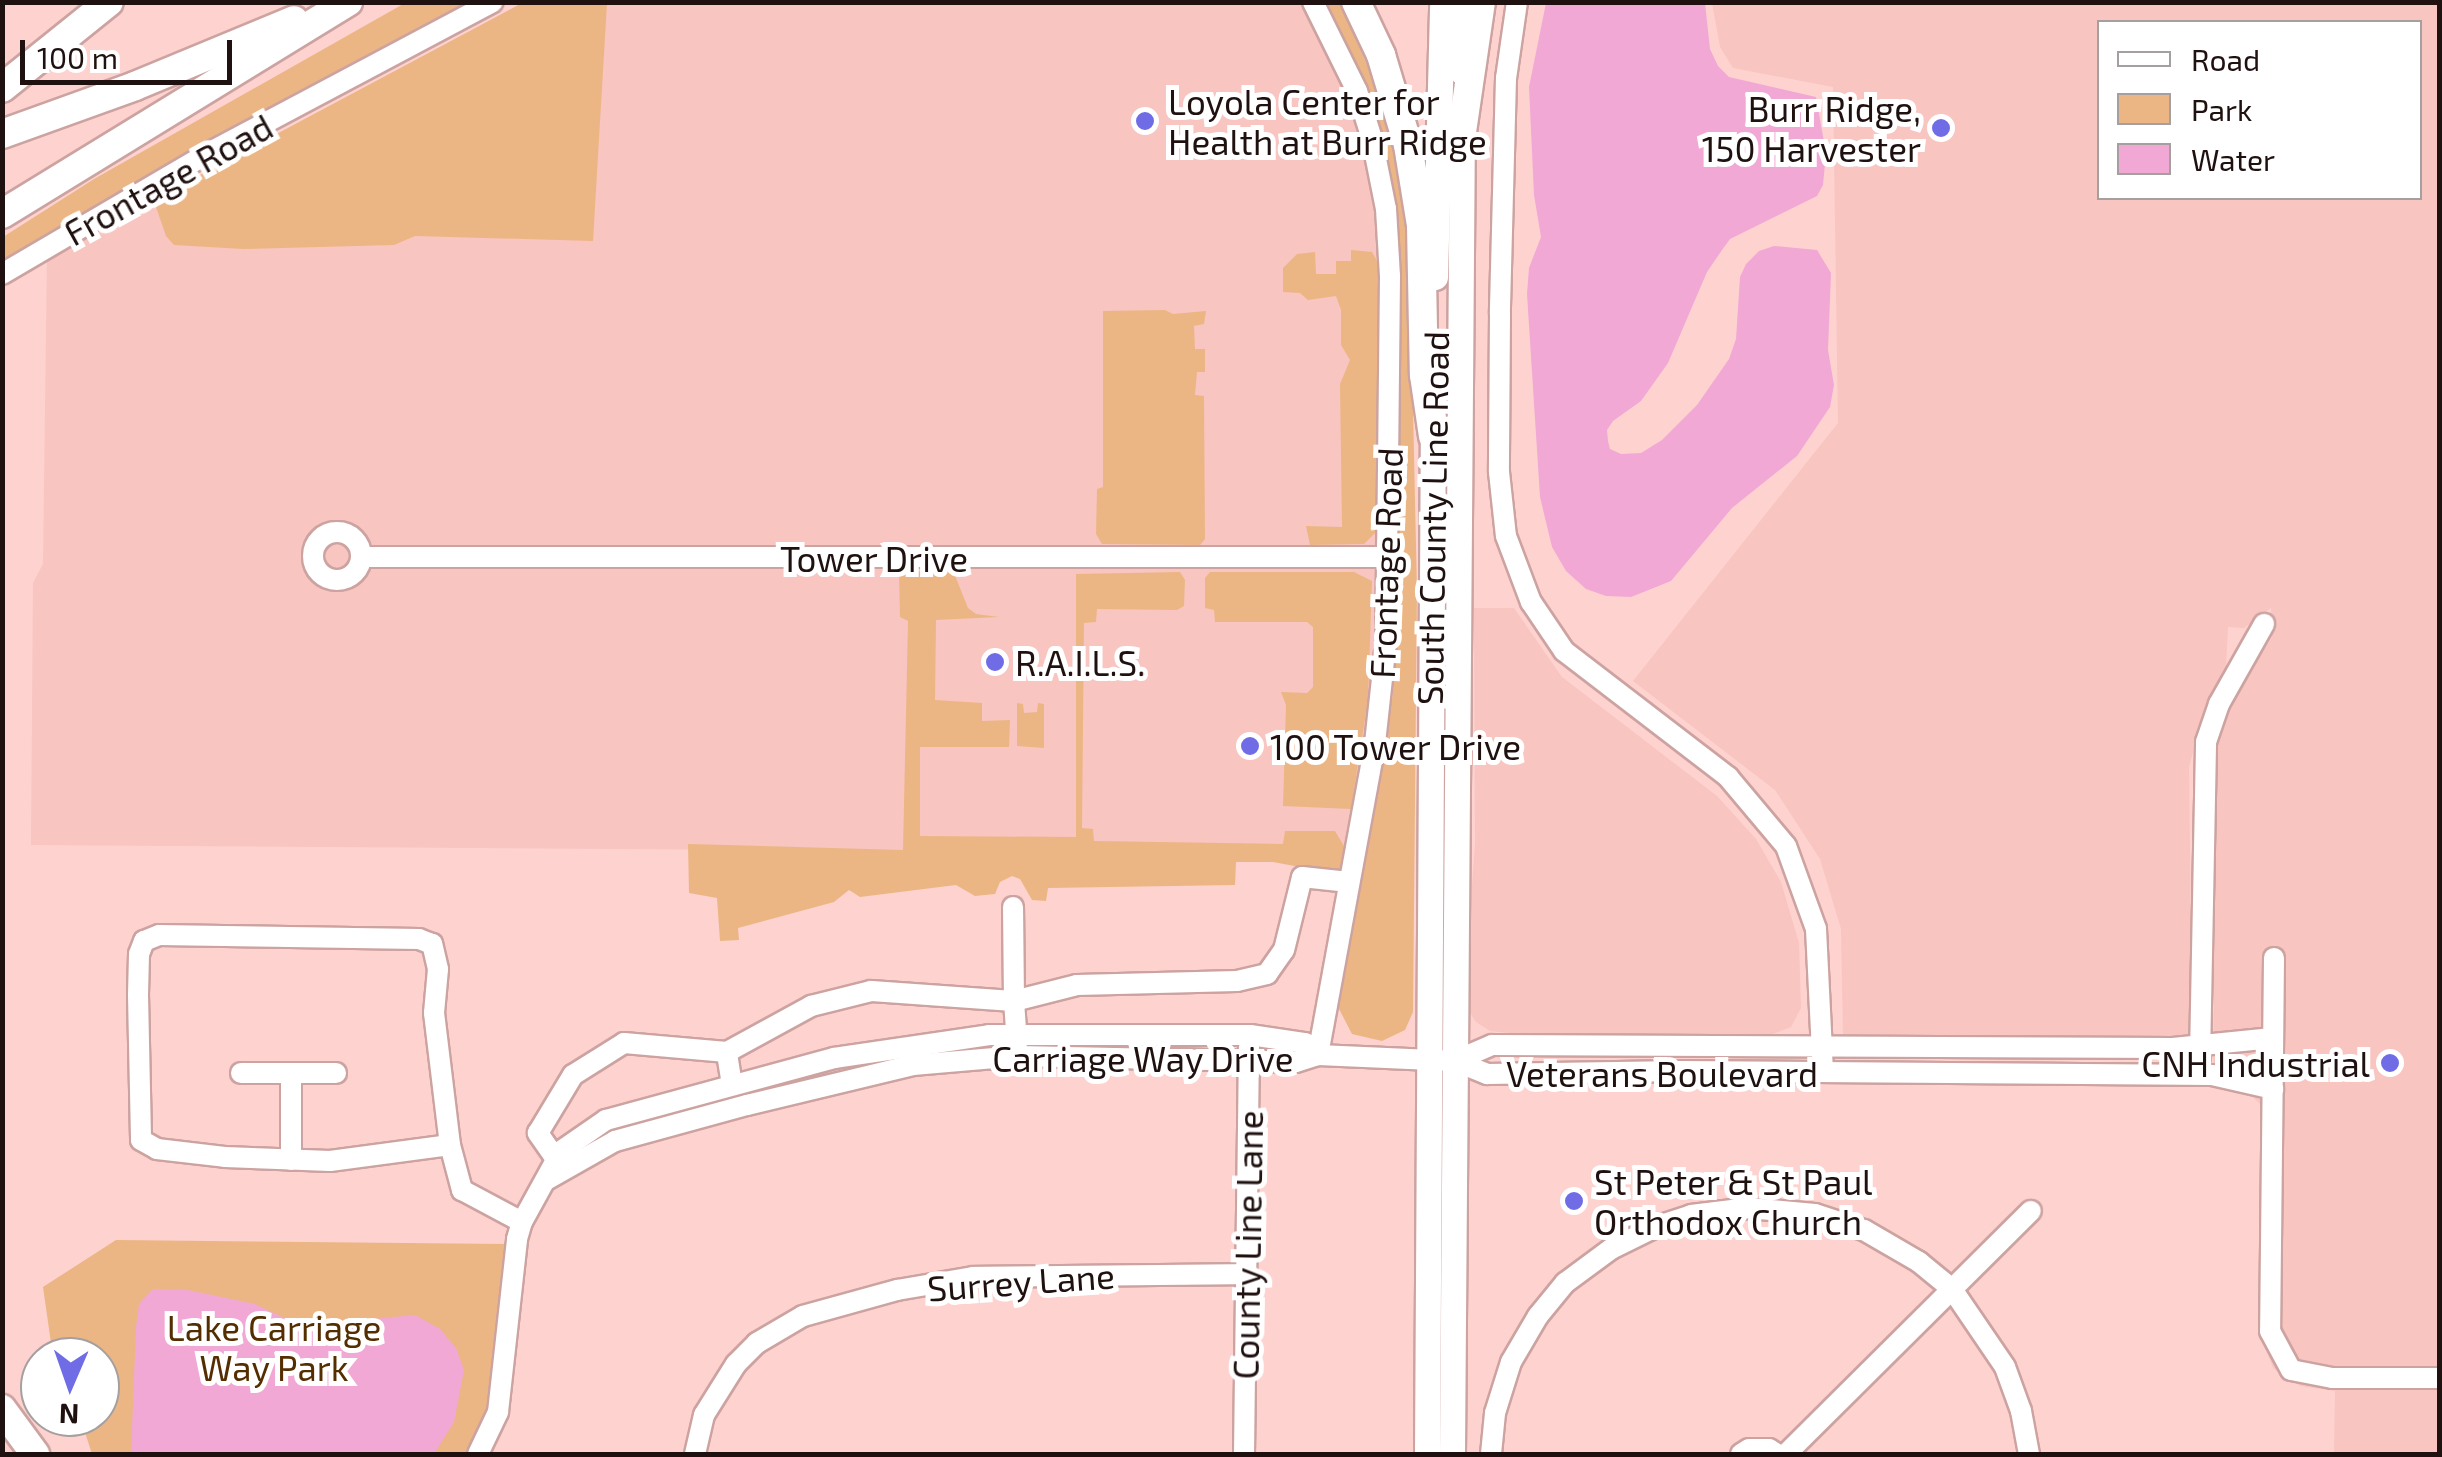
<!DOCTYPE html>
<style>
body{margin:0}
#map{position:relative;width:2442px;height:1457px;overflow:hidden;background:#fed2cf;font-family:"Exo 2",sans-serif}
div>[style]{position:absolute}
[style*='--x']{left:calc(var(--x)*1px);top:calc(var(--y)*1px);width:calc(var(--w)*1px);rotate:calc(var(--a)*1deg)}
.built>*{inset:0;background:#f8c5c1}
.green>*{inset:0;background:#ebb684}
.water>*{inset:0;background:#f1a8d5}
.roads{filter:drop-shadow(2px 0 #cca3a0) drop-shadow(-2px 0 #cca3a0) drop-shadow(0 2px #cca3a0) drop-shadow(0 -2px #cca3a0)}
.minor>*{height:20px;margin:-10px;padding:0 10px;transform-origin:10px;border-radius:10px;background:#fff}
.minor>.ring{margin:-10px;padding:0;box-sizing:content-box;background:none;border:20px solid #fff;border-radius:50%}
.major>*{height:25px;margin:-12.5px;padding:0 12.5px;transform-origin:12.5px;border-radius:12.5px;background:#fff}
.highway>*{height:28px;margin:-14px;padding:0 14px;transform-origin:14px;border-radius:14px;background:#fff}
.dots>*{width:28px;height:28px;translate:-50% -50%;box-sizing:border-box;border:5px solid #fff;border-radius:50%}
span{translate:-50% -50%;white-space:nowrap;text-align:center;line-height:1.15;-webkit-text-stroke:10px #fff;paint-order:stroke}
.poi-label{font-size:35px;color:#1f1110}
.left{translate:0 -50%;text-align:left}
.right{translate:-100% -50%;text-align:right}
.street-label{font-size:35px;color:#1f1110}
.park-label{font-size:35px;color:#542e00}
.frame{position:absolute;inset:0;border:5px solid #1f1110;pointer-events:none}
.legend{position:absolute;left:2097px;top:20px;width:325px;height:180px;box-sizing:border-box;background:#fff;border:2px solid #a5a09f;margin:0;padding:12px 18px;list-style:none;font-size:30px;color:#1f1110}
.legend li{display:flex;align-items:center;gap:20px;height:50px}
.legend b{width:50px;border:2px solid #a5a09f}
.north{position:absolute;left:20px;top:1337px;width:100px;height:100px;box-sizing:border-box;background:#fff;border:2px solid #a5a09f;border-radius:50%;rotate:182deg;font-size:28px;font-weight:700;line-height:40px;text-align:center;color:#1f1110}
.north::after{content:'';display:block;margin:auto;width:35px;height:45px;background:#6f6ce6;clip-path:polygon(50% 0,100% 100%,50% 72%,0 100%)}
.scale{position:absolute;left:20px;top:40px;width:212px;height:45px;box-sizing:border-box;border:5px solid #1f1110;border-top:0;padding-left:12px;font-size:30px;line-height:35px;white-space:nowrap;color:#1f1110;-webkit-text-stroke:8px #fff;paint-order:stroke}
</style>
<div id="map">
<div class="built">
<div style="clip-path:polygon(1306px 2px,1333px 51px,1367px 144px,1381px 228px,1376px 678px,1347px 854px,31px 845px,33px 583px,43px 564px,47px 256px,181px 177px,179px 234px,589px 3px)"></div>
<div style="clip-path:polygon(evenodd,1712px 3px,2439px 3px,2439px 1454px,2334px 1454px,2335px 1391px,2300px 1386px,2273px 1368px,2260px 1333px,2265px 1109px,2245px 1089px,2213px 1083px,2216px 747px,2233px 698px,2272px 637px,2271px 608px,2244px 628px,2228px 627px,2226px 668px,2204px 712px,2189px 767px,2192px 1041px,1843px 1035px,1841px 929px,1820px 859px,1775px 790px,1633px 681px,1838px 423px,1833px 87px,1733px 68px,1720px 47px,1712px 3px,2100px 22px,2420px 22px,2420px 198px,2100px 198px,2100px 22px)"></div>
<div style="clip-path:polygon(1474px 608px,1514px 608px,1562px 677px,1717px 796px,1756px 839px,1781px 882px,1799px 943px,1801px 1008px,1791px 1027px,1770px 1035px,1509px 1033px,1490px 1031px,1476px 1022px,1470px 1013px,1465px 983px,1475px 844px)"></div>
</div>
<div class="green">
<div style="clip-path:polygon(405px 3px,465px 3px,3px 262px,3px 237px,94px 179px)"></div>
<div style="clip-path:polygon(522px 3px,607px 3px,593px 241px,415px 236px,394px 245px,243px 249px,174px 245px,166px 236px,155px 204px,166px 193px)"></div>
<div style="clip-path:polygon(1325px 3px,1340px 3px,1396px 131px,1409px 226px,1417px 591px,1413px 1012px,1405px 1030px,1382px 1041px,1352px 1034px,1337px 1005px,1393px 694px,1397px 223px,1384px 151px,1360px 76px)"></div>
<div style="clip-path:polygon(1351px 250px,1372px 252px,1380px 266px,1378px 530px,1364px 544px,1310px 545px,1306px 526px,1342px 527px,1340px 384px,1350px 360px,1341px 345px,1341px 310px,1336px 296px,1308px 300px,1300px 293px,1283px 292px,1283px 268px,1297px 254px,1315px 252px,1316px 274px,1336px 274px,1336px 261px,1351px 261px)"></div>
<div style="clip-path:polygon(1165px 310px,1173px 314px,1206px 311px,1204px 324px,1194px 326px,1195px 349px,1205px 349px,1205px 372px,1197px 372px,1195px 395px,1204px 396px,1205px 539px,1200px 545px,1102px 544px,1096px 534px,1097px 489px,1103px 487px,1103px 311px)"></div>
<div style="clip-path:polygon(899px 571px,954px 573px,968px 608px,976px 614px,999px 617px,936px 620px,935px 700px,982px 703px,982px 721px,1010px 720px,1009px 747px,920px 747px,920px 836px,1076px 837px,1076px 574px,1180px 572px,1185px 580px,1184px 606px,1177px 610px,1097px 609px,1096px 622px,1084px 623px,1082px 828px,1093px 829px,1094px 841px,1283px 844px,1285px 831px,1335px 831px,1344px 846px,1340px 870px,1332px 873px,1273px 862px,1236px 862px,1235px 885px,1048px 888px,1046px 901px,1032px 900px,1020px 879px,1012px 876px,1000px 882px,995px 894px,975px 896px,956px 885px,860px 897px,849px 890px,834px 902px,738px 928px,739px 940px,720px 941px,717px 898px,689px 893px,688px 844px,903px 850px,908px 621px,900px 617px)"></div>
<div style="clip-path:polygon(1210px 572px,1354px 572px,1372px 581px,1368px 700px,1351px 809px,1283px 806px,1286px 705px,1281px 692px,1307px 693px,1313px 687px,1313px 627px,1307px 622px,1215px 622px,1214px 610px,1205px 608px,1205px 578px)"></div>
<div style="clip-path:polygon(1017px 703px,1023px 704px,1024px 713px,1037px 712px,1038px 703px,1044px 704px,1044px 748px,1017px 746px)"></div>
<div style="clip-path:polygon(116px 1240px,505px 1244px,488px 1414px,469px 1452px,92px 1454px,80px 1417px,100px 1417px,100px 1357px,53px 1357px,43px 1287px)"></div>
</div>
<div class="water">
<div style="clip-path:polygon(1546px 3px,1705px 3px,1710px 49px,1718px 66px,1729px 77px,1816px 97px,1826px 153px,1823px 185px,1817px 196px,1730px 239px,1722px 250px,1707px 272px,1668px 363px,1641px 401px,1613px 421px,1607px 430px,1608px 441px,1610px 449px,1621px 454px,1641px 453px,1662px 440px,1697px 405px,1729px 359px,1736px 339px,1740px 277px,1746px 264px,1759px 251px,1774px 246px,1817px 250px,1831px 273px,1828px 350px,1834px 385px,1830px 407px,1797px 456px,1732px 508px,1671px 581px,1631px 597px,1606px 596px,1586px 589px,1566px 571px,1552px 547px,1540px 497px,1527px 294px,1529px 268px,1541px 237px,1534px 195px,1529px 87px)"></div>
<div style="clip-path:polygon(153px 1289px,188px 1290px,255px 1304px,301px 1326px,415px 1315px,440px 1329px,456px 1348px,464px 1370px,454px 1422px,434px 1454px,131px 1454px,136px 1327px,139px 1304px)"></div>
</div>
<div class="roads">
<div class="minor">
<div style="--x:1313;--y:2;--w:99;--a:63.7"></div>
<div style="--x:1357;--y:91;--w:50;--a:72.6"></div>
<div style="--x:1372;--y:139;--w:71;--a:78.7"></div>
<div style="--x:1386;--y:209;--w:67;--a:86.6"></div>
<div style="--x:1390;--y:276;--w:366;--a:90.6"></div>
<div style="--x:1386;--y:642;--w:103;--a:96.2"></div>
<div style="--x:1375;--y:744;--w:316;--a:100.4"></div>
<div style="--x:1517;--y:2;--w:77;--a:98.2"></div>
<div style="--x:1506;--y:78;--w:236;--a:91.5"></div>
<div style="--x:1500;--y:314;--w:158;--a:90.4"></div>
<div style="--x:1499;--y:472;--w:64;--a:83.8"></div>
<div style="--x:1506;--y:536;--w:71;--a:69.3"></div>
<div style="--x:1531;--y:602;--w:59;--a:56"></div>
<div style="--x:1564;--y:651;--w:207;--a:37.5"></div>
<div style="--x:1728;--y:777;--w:90;--a:50"></div>
<div style="--x:1786;--y:846;--w:88;--a:70.1"></div>
<div style="--x:1816;--y:929;--w:143;--a:87.2"></div>
<div style="--x:2;--y:274;--w:233;--a:-30.4"></div>
<div style="--x:203;--y:156;--w:328;--a:-28"></div>
<div class="ring" style="left:313px;top:532px;width:28px;height:28px"></div>
<div style="--x:361;--y:557;--w:1027;--a:0"></div>
<div style="--x:2274;--y:958;--w:373;--a:90.6"></div>
<div style="--x:2270;--y:1331;--w:44;--a:61.7"></div>
<div style="--x:2291;--y:1370;--w:42;--a:11"></div>
<div style="--x:2332;--y:1378;--w:108;--a:0"></div>
<div style="--x:1017;--y:1044;--w:43;--a:-94"></div>
<div style="--x:1014;--y:1001;--w:65;--a:-14.3"></div>
<div style="--x:1077;--y:985;--w:160;--a:-1.4"></div>
<div style="--x:1237;--y:981;--w:31;--a:-13"></div>
<div style="--x:1267;--y:974;--w:29;--a:-55"></div>
<div style="--x:1284;--y:950;--w:75;--a:-76.1"></div>
<div style="--x:1302;--y:877;--w:47;--a:6.1"></div>
<div style="--x:2200;--y:1058;--w:316;--a:-88.9"></div>
<div style="--x:2206;--y:742;--w:40;--a:-71.1"></div>
<div style="--x:2219;--y:704;--w:92;--a:-60.6"></div>
<div style="--x:1455;--y:1061;--w:40;--a:-23.4"></div>
<div style="--x:1492;--y:1045;--w:681;--a:0.25"></div>
<div style="--x:2173;--y:1048;--w:100;--a:-5.7"></div>
<div style="--x:241;--y:1073;--w:95;--a:0"></div>
<div style="--x:291;--y:1073;--w:87;--a:90"></div>
<div style="--x:732;--y:1085;--w:33;--a:-99"></div>
<div style="--x:727;--y:1052;--w:96;--a:-28.7"></div>
<div style="--x:811;--y:1006;--w:62;--a:-14"></div>
<div style="--x:871;--y:991;--w:143;--a:4"></div>
<div style="--x:1014;--y:1001;--w:94;--a:-90.6"></div>
<div style="--x:450;--y:1145;--w:133;--a:-96.9"></div>
<div style="--x:434;--y:1013;--w:44;--a:-84.8"></div>
<div style="--x:438;--y:969;--w:26;--a:-103"></div>
<div style="--x:432;--y:944;--w:14;--a:-159"></div>
<div style="--x:419;--y:939;--w:260;--a:-179.1"></div>
<div style="--x:159;--y:935;--w:16;--a:158"></div>
<div style="--x:144;--y:941;--w:14;--a:111"></div>
<div style="--x:139;--y:954;--w:41;--a:91.4"></div>
<div style="--x:138;--y:995;--w:145;--a:88.8"></div>
<div style="--x:141;--y:1140;--w:18;--a:29"></div>
<div style="--x:157;--y:1149;--w:68;--a:6.7"></div>
<div style="--x:225;--y:1157;--w:105;--a:2.2"></div>
<div style="--x:330;--y:1161;--w:121;--a:-7.6"></div>
<div style="--x:450;--y:1145;--w:47;--a:75.1"></div>
<div style="--x:462;--y:1190;--w:68;--a:28.1"></div>
<div style="--x:556;--y:1159;--w:32;--a:-125"></div>
<div style="--x:538;--y:1133;--w:68;--a:-58.9"></div>
<div style="--x:573;--y:1075;--w:60;--a:-32.1"></div>
<div style="--x:624;--y:1043;--w:103;--a:5"></div>
<div style="--x:546;--y:1180;--w:79;--a:-29.5"></div>
<div style="--x:615;--y:1141;--w:137;--a:-15.3"></div>
<div style="--x:747;--y:1105;--w:171;--a:-13.5"></div>
<div style="--x:913;--y:1065;--w:105;--a:-4.9"></div>
<div style="--x:1018;--y:1056;--w:278;--a:1.2"></div>
<div style="--x:1296;--y:1062;--w:23;--a:-18"></div>
<div style="--x:1318;--y:1055;--w:137;--a:2.5"></div>
<div style="--x:1455;--y:1061;--w:35;--a:22"></div>
<div style="--x:1487;--y:1074;--w:195;--a:-0.9"></div>
<div style="--x:1682;--y:1071;--w:530;--a:0.43"></div>
<div style="--x:2212;--y:1075;--w:63;--a:12.9"></div>
<div style="--x:478;--y:1454;--w:47;--a:-64.5"></div>
<div style="--x:498;--y:1412;--w:174;--a:-83.7"></div>
<div style="--x:517;--y:1239;--w:18;--a:-74"></div>
<div style="--x:522;--y:1222;--w:81;--a:-61.2"></div>
<div style="--x:561;--y:1151;--w:55;--a:-34.6"></div>
<div style="--x:606;--y:1120;--w:236;--a:-15.2"></div>
<div style="--x:834;--y:1058;--w:157;--a:-8.4"></div>
<div style="--x:989;--y:1035;--w:261;--a:0"></div>
<div style="--x:1250;--y:1035;--w:56;--a:8.3"></div>
<div style="--x:1305;--y:1043;--w:18;--a:43"></div>
<div style="--x:695;--y:1454;--w:40;--a:-77"></div>
<div style="--x:704;--y:1415;--w:60;--a:-57.9"></div>
<div style="--x:736;--y:1364;--w:30;--a:-45"></div>
<div style="--x:757;--y:1343;--w:53;--a:-30.4"></div>
<div style="--x:803;--y:1316;--w:98;--a:-15.5"></div>
<div style="--x:897;--y:1290;--w:77;--a:-9.7"></div>
<div style="--x:973;--y:1277;--w:274;--a:-0.6"></div>
<div style="--x:1244;--y:1454;--w:407;--a:-89.3"></div>
<div style="--x:1491;--y:1454;--w:41;--a:-84.4"></div>
<div style="--x:1495;--y:1413;--w:53;--a:-72.6"></div>
<div style="--x:1511;--y:1362;--w:53;--a:-59.6"></div>
<div style="--x:1538;--y:1316;--w:43;--a:-50.7"></div>
<div style="--x:1565;--y:1283;--w:57;--a:-36.5"></div>
<div style="--x:1611;--y:1249;--w:52;--a:-26.1"></div>
<div style="--x:1658;--y:1226;--w:35;--a:-18"></div>
<div style="--x:1691;--y:1215;--w:58;--a:-6.9"></div>
<div style="--x:1749;--y:1208;--w:66;--a:5.2"></div>
<div style="--x:1815;--y:1214;--w:52;--a:18.1"></div>
<div style="--x:1864;--y:1230;--w:64;--a:30.2"></div>
<div style="--x:1919;--y:1262;--w:43;--a:39.3"></div>
<div style="--x:1952;--y:1289;--w:94;--a:55.8"></div>
<div style="--x:2005;--y:1367;--w:47;--a:70"></div>
<div style="--x:2021;--y:1411;--w:44;--a:79.5"></div>
<div style="--x:1741;--y:1454;--w:9;--a:-32"></div>
<div style="--x:1749;--y:1449;--w:20;--a:0"></div>
<div style="--x:1769;--y:1449;--w:9;--a:32"></div>
<div style="--x:1786;--y:1454;--w:345;--a:-44.8"></div>
</div>
<div class="major">
<div style="--x:1462;--y:2;--w:70;--a:90"></div>
<div style="--x:1435;--y:277;--w:275;--a:-88.5"></div>
<div style="--x:1427;--y:1454;--w:1037;--a:-89.67"></div>
<div style="--x:1452;--y:1454;--w:1342;--a:-89.57"></div>
</div>
<div class="highway">
<div style="--x:1356;--y:2;--w:59;--a:64.7"></div>
<div style="--x:1381;--y:55;--w:94;--a:73.3"></div>
<div style="--x:1408;--y:145;--w:81;--a:80.8"></div>
<div style="--x:1421;--y:225;--w:150;--a:88.9"></div>
<div style="--x:1424;--y:375;--w:62;--a:81.6"></div>
<div style="--x:2;--y:88;--w:137;--a:-38.8"></div>
<div style="--x:1462;--y:132;--w:131;--a:-81.7"></div>
<div style="--x:2;--y:134;--w:141;--a:-19.8"></div>
<div style="--x:135;--y:86;--w:172;--a:-22.5"></div>
<div style="--x:2;--y:214;--w:406;--a:-31.5"></div>
<div style="--x:2;--y:1409;--w:56;--a:53.7"></div>
</div>
</div>
<div class="dots">
<div style="left:1145px;top:121px;background:#6f6ce6"></div>
<div style="left:1941px;top:128px;background:#6f6ce6"></div>
<div style="left:995px;top:662px;background:#6f6ce6"></div>
<div style="left:1250px;top:746px;background:#6f6ce6"></div>
<div style="left:2390px;top:1063px;background:#6f6ce6"></div>
<div style="left:1574px;top:1201px;background:#6f6ce6"></div>
</div>
<div class="poi-label">
<span class="left" style="left:1168px;top:121px">Loyola Center for<br>Health at Burr Ridge</span>
<span class="right" style="left:1921px;top:128px">Burr Ridge,<br>150 Harvester</span>
<span class="left" style="left:1015px;top:662px">R.A.I.L.S.</span>
<span class="left" style="left:1270px;top:746px">100 Tower Drive</span>
<span class="right" style="left:2370px;top:1063px">CNH Industrial</span>
<span class="left" style="left:1594px;top:1201px">St Peter &amp; St Paul<br>Orthodox Church</span>
</div>
<div class="street-label">
<span style="left:168px;top:179px;rotate:-29deg">Frontage Road</span>
<span style="left:1432px;top:518px;rotate:-89deg">South County Line Road</span>
<span style="left:874px;top:558px">Tower Drive</span>
<span style="left:1385px;top:563px;rotate:-88deg">Frontage Road</span>
<span style="left:1143px;top:1058px">Carriage Way Drive</span>
<span style="left:1662px;top:1073px">Veterans Boulevard</span>
<span style="left:1247px;top:1245px;rotate:-89deg">County Line Lane</span>
<span style="left:1021px;top:1281px;rotate:-4deg">Surrey Lane</span>
</div>
<div class="park-label">
<span style="left:274px;top:1347px">Lake Carriage<br>Way Park</span>
</div>
<div class="frame"></div>
<ul class="legend">
<li><b style="height:12px;background:#fff"></b>Road</li>
<li><b style="height:28px;background:#ebb684"></b>Park</li>
<li><b style="height:28px;background:#f1a8d5"></b>Water</li>
</ul>
<div class="north">N</div>
<div class="scale">100 m</div>
</div>
